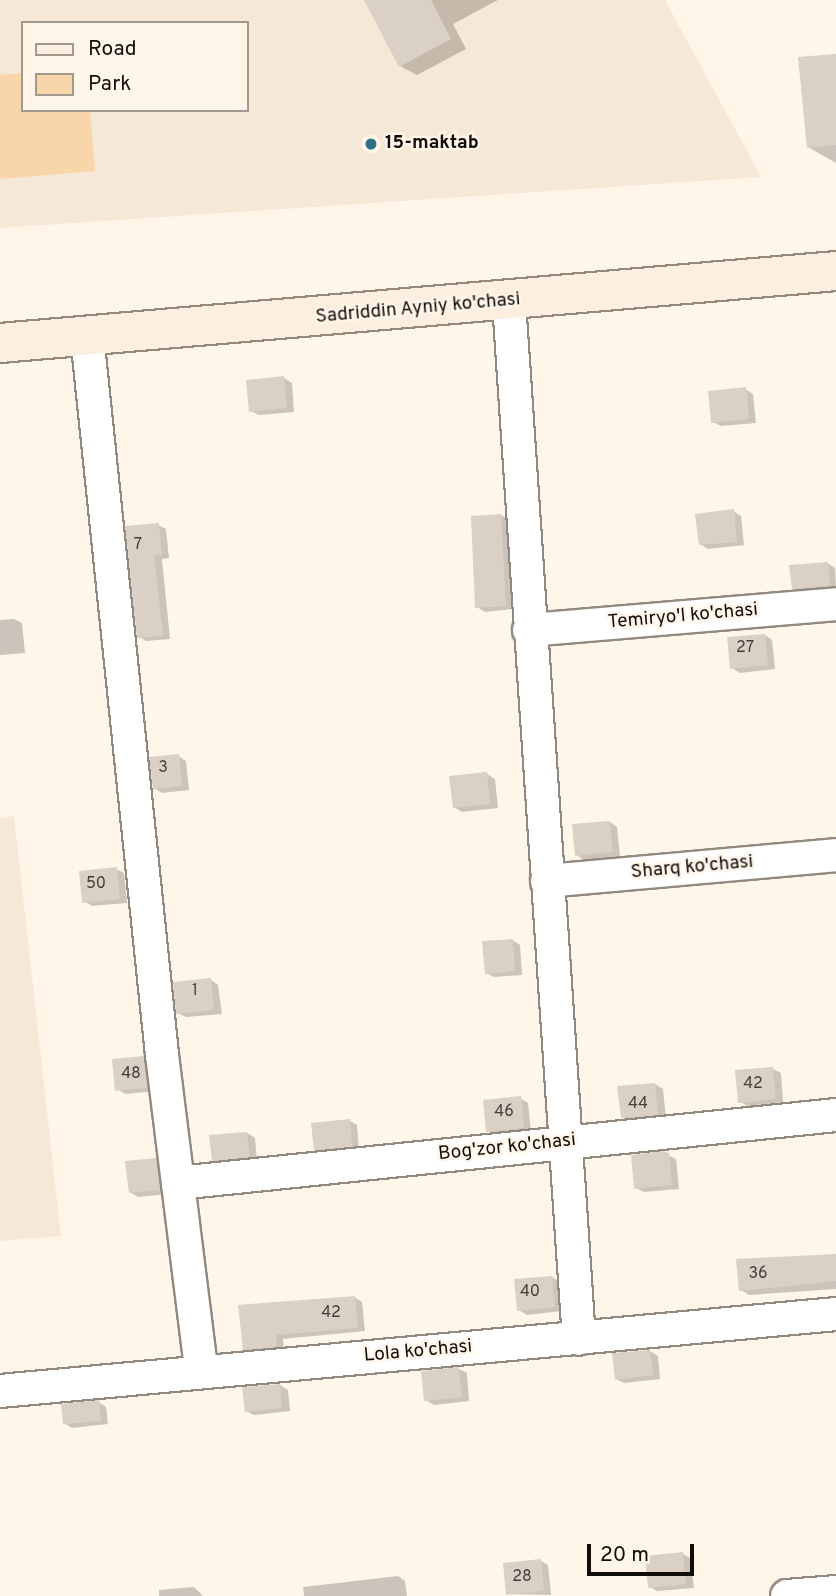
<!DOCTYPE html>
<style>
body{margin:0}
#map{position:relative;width:836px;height:1596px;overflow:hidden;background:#fff5e9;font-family:Overpass,sans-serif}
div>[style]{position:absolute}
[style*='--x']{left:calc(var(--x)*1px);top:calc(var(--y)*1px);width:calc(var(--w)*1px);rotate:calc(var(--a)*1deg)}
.built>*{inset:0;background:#f6e8d6}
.green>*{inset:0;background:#f9d5aa}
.shadow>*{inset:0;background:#0003}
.building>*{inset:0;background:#dad0c5}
.roads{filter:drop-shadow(2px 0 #92897f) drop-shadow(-2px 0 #92897f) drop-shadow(0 2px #92897f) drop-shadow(0 -2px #92897f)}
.street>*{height:32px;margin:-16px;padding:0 16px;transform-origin:16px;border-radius:16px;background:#fff}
.secondary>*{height:38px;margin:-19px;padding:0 19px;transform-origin:19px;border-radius:19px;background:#fcefdf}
.dots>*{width:19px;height:19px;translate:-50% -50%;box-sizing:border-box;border:4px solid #fff5e9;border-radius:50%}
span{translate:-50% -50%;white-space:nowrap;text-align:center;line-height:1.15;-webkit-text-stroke:5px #fff5e9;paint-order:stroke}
.number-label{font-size:16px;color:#433e39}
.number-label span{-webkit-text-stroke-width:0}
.poi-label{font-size:19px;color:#110e0a;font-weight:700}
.left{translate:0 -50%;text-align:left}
.street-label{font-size:19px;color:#110e0a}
.legend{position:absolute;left:21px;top:21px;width:228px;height:91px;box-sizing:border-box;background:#fff5e9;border:2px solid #a09990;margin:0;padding:9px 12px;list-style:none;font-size:21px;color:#110e0a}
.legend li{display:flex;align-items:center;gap:14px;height:35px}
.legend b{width:35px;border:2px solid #a09990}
.scale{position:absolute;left:587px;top:1544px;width:107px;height:32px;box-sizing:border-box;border:4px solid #110e0a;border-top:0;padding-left:9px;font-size:21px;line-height:24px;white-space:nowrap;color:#110e0a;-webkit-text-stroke:5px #fff5e9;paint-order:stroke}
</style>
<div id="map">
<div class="built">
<div style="clip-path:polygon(evenodd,0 0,665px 0,761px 177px,0 228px,0 0,23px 23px,247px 23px,247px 110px,23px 110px,23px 23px)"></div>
<div style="clip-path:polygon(14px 816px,61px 1236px,0 1241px,0 818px)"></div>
</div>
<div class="green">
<div style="clip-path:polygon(23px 73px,23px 110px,90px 110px,95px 171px,0 179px,0 75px)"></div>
</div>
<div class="shadow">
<div style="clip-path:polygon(366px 0,498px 0,453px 24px,466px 49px,417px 75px,400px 66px)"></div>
<div style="clip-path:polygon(836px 55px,836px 163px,808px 147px)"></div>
<div style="clip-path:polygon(284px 378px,292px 383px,294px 412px,259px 415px,251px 411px)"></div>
<div style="clip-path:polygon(745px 389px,753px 394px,756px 423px,721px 426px,713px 422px)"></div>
<div style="clip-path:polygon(733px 511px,741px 516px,744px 545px,708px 549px,700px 544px)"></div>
<div style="clip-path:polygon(501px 515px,509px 520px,513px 609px,485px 612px,477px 607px)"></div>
<div style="clip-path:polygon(158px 525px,166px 529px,169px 558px,162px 559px,170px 639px,146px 641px,139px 637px)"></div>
<div style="clip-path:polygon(827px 563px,835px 568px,836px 590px,801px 593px,794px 588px)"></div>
<div style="clip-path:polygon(14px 619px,22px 623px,25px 653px,0 655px,0 620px)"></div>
<div style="clip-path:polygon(765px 635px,772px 640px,775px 669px,740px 673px,732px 668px)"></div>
<div style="clip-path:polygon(178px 756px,186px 761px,189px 790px,162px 793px,154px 788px)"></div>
<div style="clip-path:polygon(487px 774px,495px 779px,498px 808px,462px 812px,454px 807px)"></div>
<div style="clip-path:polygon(610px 822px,617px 827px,620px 856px,584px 860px,577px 855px)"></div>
<div style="clip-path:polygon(116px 869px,124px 873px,127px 903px,92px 906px,84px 901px)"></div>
<div style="clip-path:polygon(512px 940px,520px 945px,522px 975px,494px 977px,486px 973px)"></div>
<div style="clip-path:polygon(211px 980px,218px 985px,222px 1014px,186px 1017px,178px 1013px)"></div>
<div style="clip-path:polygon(143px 1057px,151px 1062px,155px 1091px,125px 1094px,117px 1089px)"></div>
<div style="clip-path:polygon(773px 1069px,781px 1073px,783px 1102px,748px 1106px,740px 1102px)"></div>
<div style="clip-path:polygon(655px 1084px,663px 1089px,666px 1119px,630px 1122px,622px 1117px)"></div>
<div style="clip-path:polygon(520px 1098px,528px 1103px,531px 1132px,495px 1135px,488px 1131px)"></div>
<div style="clip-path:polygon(350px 1121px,357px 1125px,359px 1150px,324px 1154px,316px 1149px)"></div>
<div style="clip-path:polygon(247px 1133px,255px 1138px,257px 1161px,221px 1164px,214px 1160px)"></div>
<div style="clip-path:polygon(668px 1155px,676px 1159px,679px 1189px,644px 1192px,636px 1188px)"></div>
<div style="clip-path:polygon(156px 1159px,164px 1164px,167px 1194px,138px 1197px,130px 1192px)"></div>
<div style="clip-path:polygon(836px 1256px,836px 1289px,749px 1295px,741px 1290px)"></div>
<div style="clip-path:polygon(552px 1277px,560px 1282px,562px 1311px,527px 1315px,519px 1310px)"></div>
<div style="clip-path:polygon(354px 1297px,362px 1302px,365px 1331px,283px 1339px,284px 1351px,253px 1354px,245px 1349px)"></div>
<div style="clip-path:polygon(650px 1351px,658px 1356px,660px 1379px,624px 1383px,616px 1379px)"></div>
<div style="clip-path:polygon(459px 1369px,467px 1373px,469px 1401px,434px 1405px,426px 1400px)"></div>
<div style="clip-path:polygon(280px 1385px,288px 1390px,290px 1411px,254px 1415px,246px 1411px)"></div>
<div style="clip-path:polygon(98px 1402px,106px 1407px,108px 1424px,72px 1428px,64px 1423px)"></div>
<div style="clip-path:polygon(683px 1554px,690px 1558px,694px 1588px,657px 1591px,650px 1587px)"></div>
<div style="clip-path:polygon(541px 1561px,548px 1565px,551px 1595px,508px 1594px)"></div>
<div style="clip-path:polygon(398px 1576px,405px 1581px,407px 1596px,304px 1596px,303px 1587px)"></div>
<div style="clip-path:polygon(194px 1587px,203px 1596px,159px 1596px,159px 1590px)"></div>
</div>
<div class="building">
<div style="clip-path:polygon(364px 0,431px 0,451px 39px,399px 67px)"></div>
<div style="clip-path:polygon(836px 54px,836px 145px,807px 148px,798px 57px)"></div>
<div style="clip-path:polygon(284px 376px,287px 408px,249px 412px,246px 380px)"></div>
<div style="clip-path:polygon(746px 387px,749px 419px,711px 423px,708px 391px)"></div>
<div style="clip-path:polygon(734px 509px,737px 542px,699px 545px,695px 514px)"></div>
<div style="clip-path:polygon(501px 514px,506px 606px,475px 608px,471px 516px)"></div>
<div style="clip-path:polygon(159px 523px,162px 555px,154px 555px,163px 636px,137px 638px,125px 526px)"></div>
<div style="clip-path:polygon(828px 562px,830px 586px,792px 589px,789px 565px)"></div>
<div style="clip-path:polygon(765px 634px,768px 665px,730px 669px,727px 637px)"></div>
<div style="clip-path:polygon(179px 754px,182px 786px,153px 789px,149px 757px)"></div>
<div style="clip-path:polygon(487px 772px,490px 804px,453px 808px,449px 776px)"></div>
<div style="clip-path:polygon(610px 821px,613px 852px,575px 856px,572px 824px)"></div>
<div style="clip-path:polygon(117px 867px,120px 899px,82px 903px,79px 871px)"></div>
<div style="clip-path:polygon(513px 939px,515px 971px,485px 974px,482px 941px)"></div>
<div style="clip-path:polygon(211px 978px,214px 1010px,176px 1014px,173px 982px)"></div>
<div style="clip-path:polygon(144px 1056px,148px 1088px,115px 1091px,112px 1059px)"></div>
<div style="clip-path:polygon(773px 1067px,776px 1099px,738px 1103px,735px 1070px)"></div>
<div style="clip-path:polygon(655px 1083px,658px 1115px,621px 1118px,617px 1086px)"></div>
<div style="clip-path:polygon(521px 1096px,524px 1128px,486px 1132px,483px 1100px)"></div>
<div style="clip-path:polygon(350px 1119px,352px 1147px,314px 1150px,311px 1123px)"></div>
<div style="clip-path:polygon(247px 1132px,250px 1157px,212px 1161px,209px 1135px)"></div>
<div style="clip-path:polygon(662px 1151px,669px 1153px,672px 1185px,634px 1189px,631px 1155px)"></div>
<div style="clip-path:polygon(156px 1158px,160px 1190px,129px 1193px,125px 1161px)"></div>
<div style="clip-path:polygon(836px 1254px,836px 1281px,739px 1291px,736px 1259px)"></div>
<div style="clip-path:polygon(552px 1276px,555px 1307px,517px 1311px,514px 1279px)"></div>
<div style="clip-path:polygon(355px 1296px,358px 1328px,276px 1335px,277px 1347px,243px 1350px,238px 1305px)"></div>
<div style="clip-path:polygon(650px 1350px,653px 1375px,615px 1380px,612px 1353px)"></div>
<div style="clip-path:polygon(459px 1367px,462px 1397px,424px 1401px,421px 1371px)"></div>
<div style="clip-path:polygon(280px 1384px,282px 1408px,245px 1412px,242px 1387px)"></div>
<div style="clip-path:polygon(99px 1400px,101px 1421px,63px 1424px,61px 1404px)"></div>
<div style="clip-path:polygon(683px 1552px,686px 1584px,648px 1588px,645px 1556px)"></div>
<div style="clip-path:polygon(541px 1559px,544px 1591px,506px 1595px,503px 1563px)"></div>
</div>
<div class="roads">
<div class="street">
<div style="--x:509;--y:302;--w:1039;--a:86.14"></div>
<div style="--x:87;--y:336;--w:723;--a:84.04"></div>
<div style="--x:162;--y:1055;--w:317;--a:82.9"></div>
<div style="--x:529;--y:630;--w:308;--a:-4.8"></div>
<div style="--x:547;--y:881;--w:290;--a:-5.1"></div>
<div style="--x:178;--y:1183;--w:662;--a:-5.9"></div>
<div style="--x:0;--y:1391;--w:840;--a:-5.26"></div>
<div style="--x:787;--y:1596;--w:49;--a:-4.7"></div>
</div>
<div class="secondary">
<div style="--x:0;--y:343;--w:839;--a:-4.92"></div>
</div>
</div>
<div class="dots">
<div style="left:371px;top:144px;background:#2f6f83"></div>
</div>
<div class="number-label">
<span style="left:138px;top:545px">7</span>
<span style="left:745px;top:648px">27</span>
<span style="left:163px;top:768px">3</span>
<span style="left:96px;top:884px">50</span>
<span style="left:195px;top:991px">1</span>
<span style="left:131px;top:1074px">48</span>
<span style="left:753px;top:1084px">42</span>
<span style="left:638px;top:1104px">44</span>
<span style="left:504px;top:1112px">46</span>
<span style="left:758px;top:1274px">36</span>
<span style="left:530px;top:1292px">40</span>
<span style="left:331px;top:1313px">42</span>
<span style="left:522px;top:1577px">28</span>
</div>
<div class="poi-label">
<span class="left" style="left:385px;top:144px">15-maktab</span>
</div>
<div class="street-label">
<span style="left:418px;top:309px;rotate:-5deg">Sadriddin Ayniy ko'chasi</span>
<span style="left:683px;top:617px;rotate:-5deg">Temiryo'l ko'chasi</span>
<span style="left:692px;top:868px;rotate:-5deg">Sharq ko'chasi</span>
<span style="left:507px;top:1148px;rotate:-6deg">Bog'zor ko'chasi</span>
<span style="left:418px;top:1352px;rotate:-5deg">Lola ko'chasi</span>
</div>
<ul class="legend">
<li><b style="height:9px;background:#fcefdf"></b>Road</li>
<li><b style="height:19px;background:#f9d5aa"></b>Park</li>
</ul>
<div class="scale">20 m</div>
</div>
